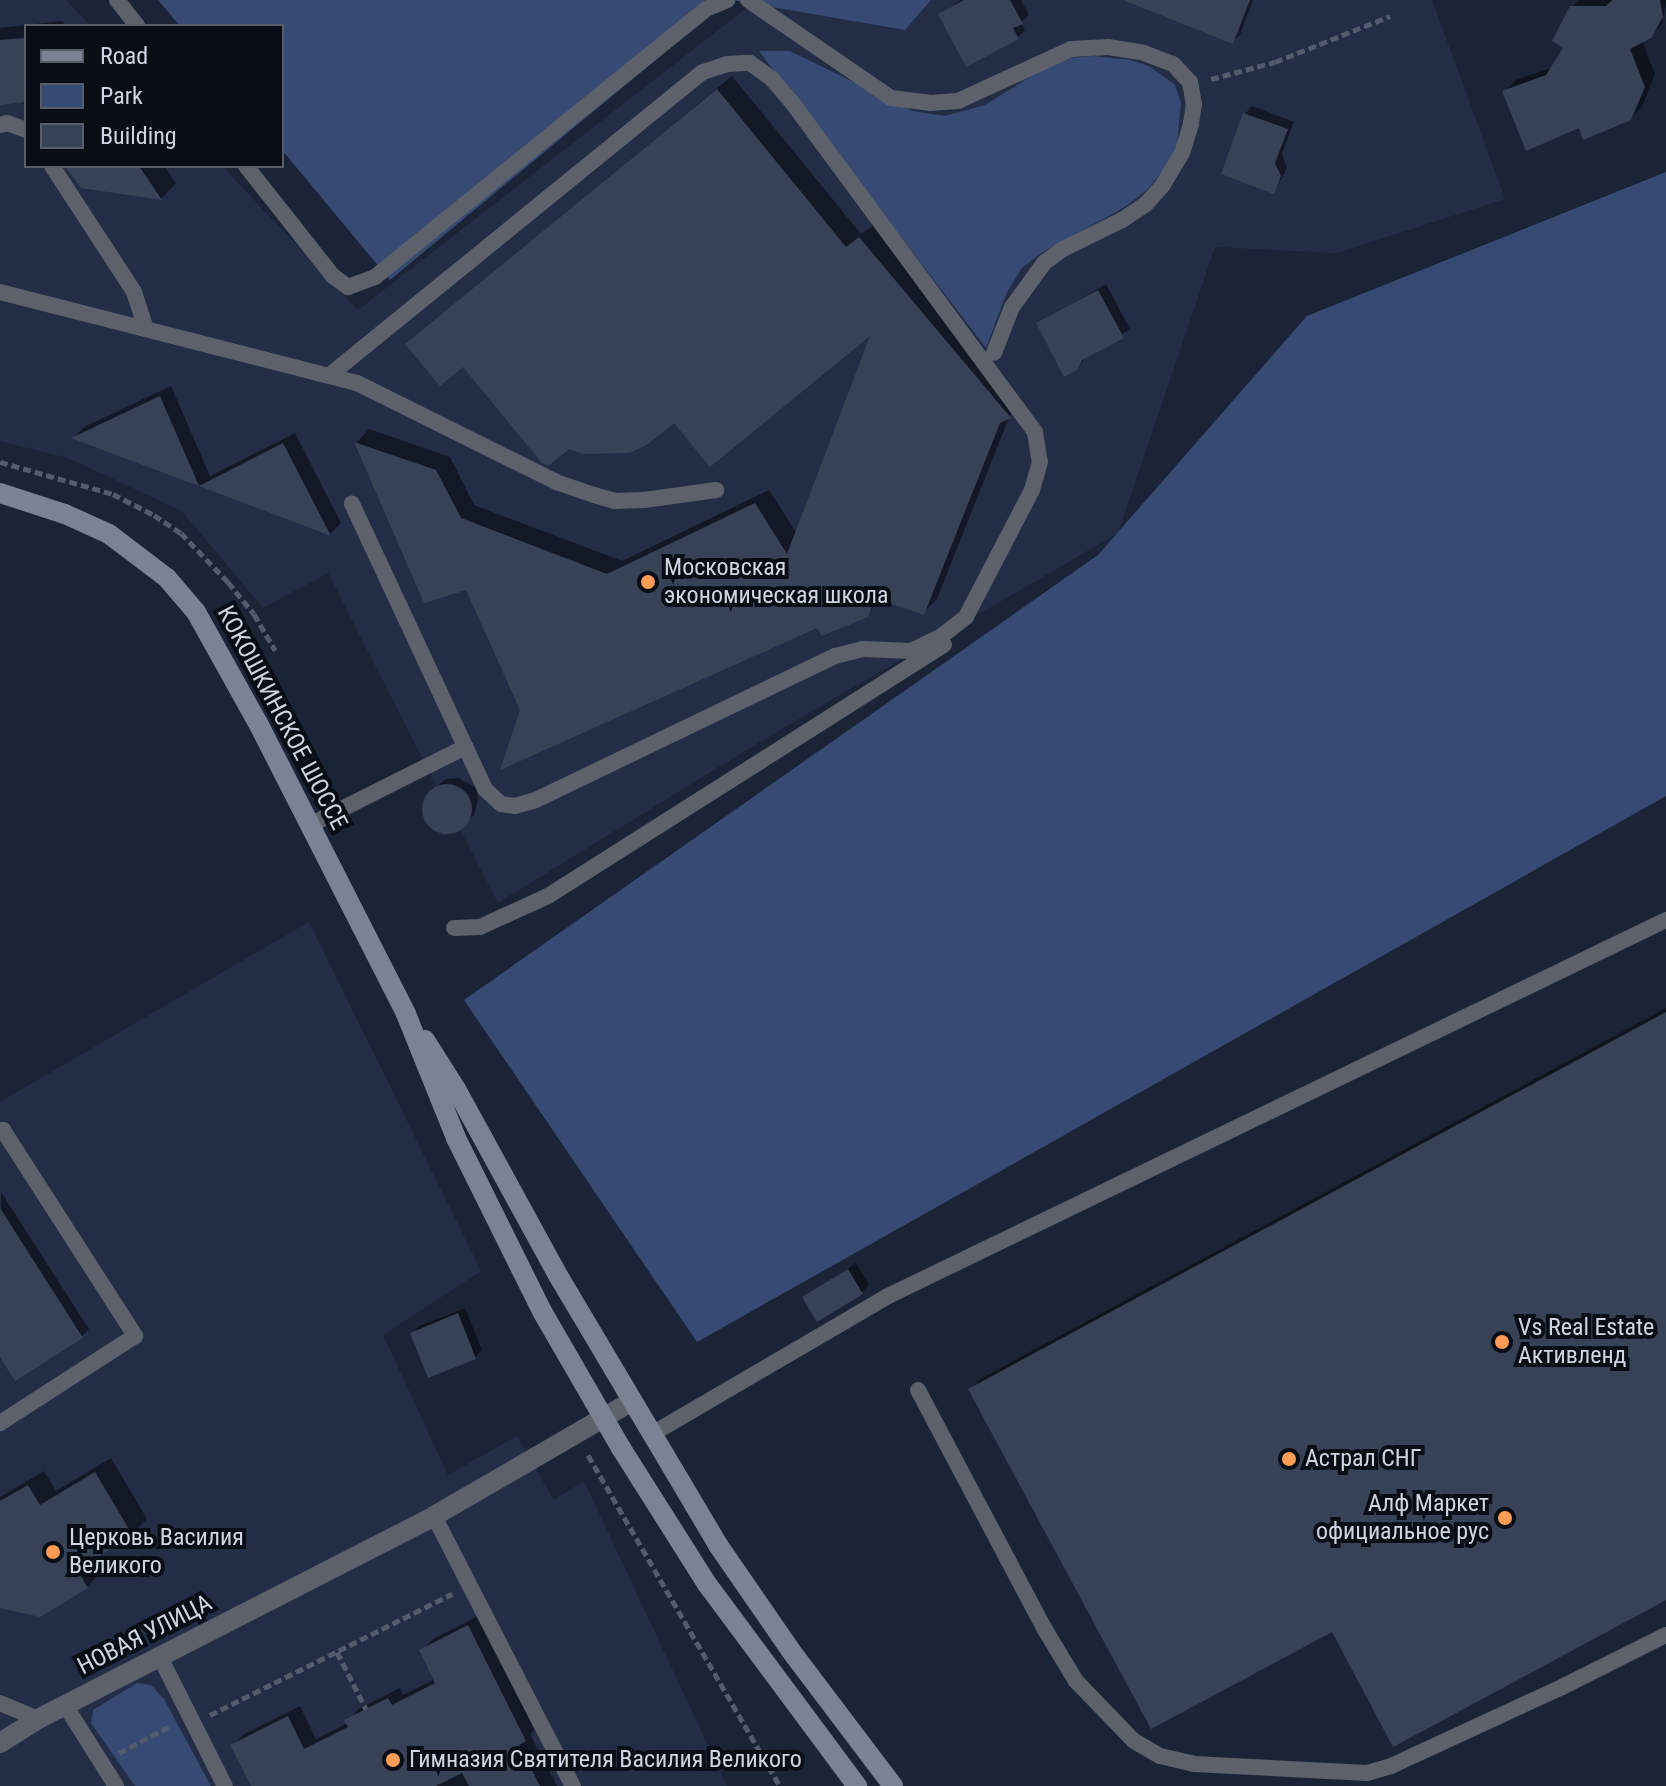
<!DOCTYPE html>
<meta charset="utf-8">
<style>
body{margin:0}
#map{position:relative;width:1666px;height:1786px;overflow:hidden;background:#1b2437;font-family:"Roboto Condensed",sans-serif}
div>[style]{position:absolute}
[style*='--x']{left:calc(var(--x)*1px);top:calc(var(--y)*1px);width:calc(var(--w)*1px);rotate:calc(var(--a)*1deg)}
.built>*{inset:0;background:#232d46}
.green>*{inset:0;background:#364a74}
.shadow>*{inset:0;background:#0007}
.building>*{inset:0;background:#374257}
.round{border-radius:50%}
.path>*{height:5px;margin-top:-2.5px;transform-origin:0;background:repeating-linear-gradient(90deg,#535c6d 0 8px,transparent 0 12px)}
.service>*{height:16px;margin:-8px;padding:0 8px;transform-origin:8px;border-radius:8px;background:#5c616b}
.minor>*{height:20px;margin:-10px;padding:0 10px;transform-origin:10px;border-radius:10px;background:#5c616b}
.secondary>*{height:20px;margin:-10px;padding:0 10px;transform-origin:10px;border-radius:10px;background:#7a8293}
.dots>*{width:22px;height:22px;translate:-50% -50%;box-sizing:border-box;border:4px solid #090e16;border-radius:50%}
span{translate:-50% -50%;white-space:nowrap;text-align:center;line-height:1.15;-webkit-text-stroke:8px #090e16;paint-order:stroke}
.poi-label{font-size:24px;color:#cfd5e2}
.left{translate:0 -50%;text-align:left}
.right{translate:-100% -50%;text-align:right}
.street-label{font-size:24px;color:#cfd5e2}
.legend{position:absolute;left:24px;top:24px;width:260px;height:144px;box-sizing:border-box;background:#090e16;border:2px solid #585e68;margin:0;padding:10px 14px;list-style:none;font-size:24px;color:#cfd5e2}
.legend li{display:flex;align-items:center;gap:16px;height:40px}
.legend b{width:40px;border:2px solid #585e68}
</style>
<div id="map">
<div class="built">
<div style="clip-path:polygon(0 0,66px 0,91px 26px,26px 26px,26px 166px,222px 166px,358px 310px,757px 0,1432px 0,1505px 199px,1337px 253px,1215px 247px,1118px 533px,751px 747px,498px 903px,461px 831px,443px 835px,424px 820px,424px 798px,436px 785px,328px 573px,263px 608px,182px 511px,68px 458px,0 441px)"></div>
<div style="clip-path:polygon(309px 922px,481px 1271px,383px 1335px,448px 1475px,517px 1436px,554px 1500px,584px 1481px,727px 1786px,0 1786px,0 1102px)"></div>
</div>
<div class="green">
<div style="clip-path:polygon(158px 0,728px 0,390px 280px,282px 150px,282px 26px,180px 26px)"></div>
<div style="clip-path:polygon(732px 0,931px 0,905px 30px)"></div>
<div style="clip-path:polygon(759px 51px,790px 51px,913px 111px,945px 116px,985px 105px,1046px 67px,1071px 58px,1093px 56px,1130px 60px,1149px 66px,1175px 85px,1181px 103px,1177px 144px,1169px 163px,1148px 189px,1125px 207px,1041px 253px,1022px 268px,1007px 292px,986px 348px)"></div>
<div style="clip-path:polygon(1666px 172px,1666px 796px,697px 1342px,464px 1000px,1098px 555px,1307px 316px)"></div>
<div style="clip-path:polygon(137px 1683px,151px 1685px,164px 1699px,211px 1786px,135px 1786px,91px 1723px,93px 1710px)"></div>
</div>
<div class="shadow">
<div style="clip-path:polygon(961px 0,1021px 0,1029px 15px,1021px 22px,1025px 30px,1018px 37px,940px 14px)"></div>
<div style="clip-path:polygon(1168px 0,1253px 0,1240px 35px,1232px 42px)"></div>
<div style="clip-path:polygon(1579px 0,1666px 0,1662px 25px,1642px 41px,1655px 74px,1642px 107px,1630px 119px,1580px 125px,1505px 91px,1516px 80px,1554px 67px,1566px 47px,1572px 7px)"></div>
<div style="clip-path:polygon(62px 21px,66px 26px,26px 26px,26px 107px,21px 101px,0 103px,0 28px)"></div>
<div style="clip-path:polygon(732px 76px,861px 234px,874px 225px,1023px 402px,1010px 415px,937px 599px,923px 613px,882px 598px,866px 615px,818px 625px,522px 709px,467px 588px,425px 601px,356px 443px,369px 429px,450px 457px,474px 505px,622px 561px,769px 490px,797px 534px,875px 329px,464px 364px,408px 344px)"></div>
<div style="clip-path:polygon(1252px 106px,1294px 122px,1282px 154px,1287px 168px,1274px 192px,1223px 173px,1245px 114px)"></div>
<div style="clip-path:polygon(68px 166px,164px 166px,176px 183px,162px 198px,82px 186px)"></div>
<div style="clip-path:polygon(1106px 284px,1130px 329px,1087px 356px,1076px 369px,1038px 324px)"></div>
<div style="clip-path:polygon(171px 386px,210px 476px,295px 433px,341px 523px,330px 534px,74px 437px,84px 427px)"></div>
<div style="clip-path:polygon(458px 778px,476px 788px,478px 799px,474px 815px,457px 831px,448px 833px,429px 825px,423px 812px,429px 794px,437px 786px,446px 779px)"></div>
<div style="clip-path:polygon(1666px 1008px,1666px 1598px,1332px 1630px,970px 1389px,982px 1378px)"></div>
<div style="clip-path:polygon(1px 1192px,89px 1329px,82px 1336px,0 1354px)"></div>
<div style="clip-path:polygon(856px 1263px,869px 1285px,862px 1292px,805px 1298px)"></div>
<div style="clip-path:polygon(465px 1308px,482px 1350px,475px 1357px,412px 1333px,419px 1326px)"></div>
<div style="clip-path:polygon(111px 1458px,147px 1519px,132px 1534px,94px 1557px,102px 1571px,87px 1587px,0 1605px,0 1497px,44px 1471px,56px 1491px)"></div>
<div style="clip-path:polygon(480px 1615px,537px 1728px,530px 1734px,557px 1786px,253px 1786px,233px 1745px,244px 1734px,300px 1706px,316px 1739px,348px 1723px,358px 1709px,400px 1688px,403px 1695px,435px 1679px,421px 1651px,433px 1639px)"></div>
</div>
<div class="building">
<div style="clip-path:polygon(964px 0,1010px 0,1023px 24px,1013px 28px,1019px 39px,966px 67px,938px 14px)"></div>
<div style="clip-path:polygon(1123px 0,1250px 0,1233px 44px)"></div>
<div style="clip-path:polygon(1612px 0,1660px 0,1663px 17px,1651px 38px,1630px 49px,1645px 87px,1631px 120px,1583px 140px,1579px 128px,1526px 151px,1502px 91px,1546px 75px,1563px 48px,1552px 41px,1570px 6px,1606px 6px)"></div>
<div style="clip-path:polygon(26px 38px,26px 102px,0 105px,0 40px)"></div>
<div style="clip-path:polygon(717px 89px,846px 247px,859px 237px,1011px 418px,1000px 423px,924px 615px,875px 598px,868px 617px,822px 636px,817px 628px,500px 770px,520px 710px,466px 590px,424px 603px,354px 442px,436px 470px,461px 518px,607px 574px,755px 503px,787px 554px,870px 336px,710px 467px,674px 423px,648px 444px,630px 453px,583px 454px,569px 449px,548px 466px,541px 462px,463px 367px,440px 386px,405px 344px)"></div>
<div style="clip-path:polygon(1243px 113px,1288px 129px,1275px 163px,1281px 176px,1274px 194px,1221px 174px)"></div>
<div style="clip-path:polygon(65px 166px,139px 166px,162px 200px,81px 188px)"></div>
<div style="clip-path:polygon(1098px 290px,1124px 338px,1082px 360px,1077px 370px,1064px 377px,1036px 323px)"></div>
<div style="clip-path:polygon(160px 396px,199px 486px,71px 438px)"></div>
<div style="clip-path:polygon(283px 443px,331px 536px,199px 486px)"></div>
<div class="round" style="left:422px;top:784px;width:50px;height:50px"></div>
<div style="clip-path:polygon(1666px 1012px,1666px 1600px,1393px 1747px,1332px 1632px,1151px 1729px,968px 1389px)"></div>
<div style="clip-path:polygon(0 1208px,83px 1338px,15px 1381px,0 1357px)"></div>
<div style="clip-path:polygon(848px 1269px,863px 1294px,817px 1322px,802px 1297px)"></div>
<div style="clip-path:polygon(458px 1313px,476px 1359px,428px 1378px,410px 1333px)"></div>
<div style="clip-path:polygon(95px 1472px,133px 1536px,77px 1569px,88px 1588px,40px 1617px,0 1608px,0 1501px,28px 1485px,40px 1505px)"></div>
<div style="clip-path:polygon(468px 1625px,526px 1741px,519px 1745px,540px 1786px,469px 1786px,462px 1773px,436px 1786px,251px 1786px,230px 1745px,288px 1716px,304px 1749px,348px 1727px,344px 1720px,388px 1698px,392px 1705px,435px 1683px,419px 1650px)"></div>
</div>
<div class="path">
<div style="--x:1211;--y:79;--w:66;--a:-14.9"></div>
<div style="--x:1275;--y:62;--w:124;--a:-21.8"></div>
<div style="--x:0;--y:462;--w:117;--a:15.8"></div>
<div style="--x:113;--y:494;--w:46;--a:27.1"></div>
<div style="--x:154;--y:515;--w:32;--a:34"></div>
<div style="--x:181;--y:533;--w:68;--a:46.2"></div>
<div style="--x:228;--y:582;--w:41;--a:50.9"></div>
<div style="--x:254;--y:614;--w:42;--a:59.7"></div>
<div style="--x:588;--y:1455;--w:383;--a:59.9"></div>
<div style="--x:337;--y:1652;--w:64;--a:63"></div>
<div style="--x:210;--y:1715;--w:271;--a:-26.6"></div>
<div style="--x:119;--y:1753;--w:58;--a:-27.9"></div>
</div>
<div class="service">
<div style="--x:117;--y:0;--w:33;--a:52"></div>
<div style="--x:748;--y:0;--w:173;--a:34.4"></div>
<div style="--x:891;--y:98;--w:39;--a:7"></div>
<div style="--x:930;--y:103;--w:28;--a:-4"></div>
<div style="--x:958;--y:101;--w:124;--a:-24.7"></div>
<div style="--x:1071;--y:49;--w:37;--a:-3"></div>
<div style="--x:1108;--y:47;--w:36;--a:9"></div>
<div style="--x:1144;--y:53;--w:31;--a:21"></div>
<div style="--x:1173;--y:64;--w:25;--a:47"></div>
<div style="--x:1190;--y:82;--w:22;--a:80"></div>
<div style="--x:1194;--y:104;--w:20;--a:99"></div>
<div style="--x:1191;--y:124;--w:30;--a:107"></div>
<div style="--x:1182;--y:153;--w:37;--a:121"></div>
<div style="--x:1163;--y:185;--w:25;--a:132"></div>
<div style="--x:1146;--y:204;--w:29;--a:146"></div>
<div style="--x:1122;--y:220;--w:66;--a:153.8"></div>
<div style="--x:1063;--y:249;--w:24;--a:144"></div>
<div style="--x:1044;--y:263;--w:54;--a:126"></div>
<div style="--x:1012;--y:307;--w:49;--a:111.4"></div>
<div style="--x:0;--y:125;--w:7;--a:-16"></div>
<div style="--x:7;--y:123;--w:20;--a:20"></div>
<div style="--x:52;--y:166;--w:150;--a:56.9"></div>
<div style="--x:134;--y:292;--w:38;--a:72"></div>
<div style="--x:246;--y:166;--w:140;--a:51.7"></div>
<div style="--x:333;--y:276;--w:19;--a:36"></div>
<div style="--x:348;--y:287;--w:29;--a:-20"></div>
<div style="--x:375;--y:277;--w:426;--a:-39"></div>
<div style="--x:706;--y:9;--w:23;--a:-23"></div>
<div style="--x:0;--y:292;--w:368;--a:14.3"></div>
<div style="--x:357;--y:383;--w:222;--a:26.4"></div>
<div style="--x:556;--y:482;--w:40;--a:18.9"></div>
<div style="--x:594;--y:495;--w:22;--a:16"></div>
<div style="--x:615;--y:501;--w:29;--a:-2"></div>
<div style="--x:644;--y:500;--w:73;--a:-7.9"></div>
<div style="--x:331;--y:374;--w:479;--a:-39.1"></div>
<div style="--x:703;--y:72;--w:26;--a:-18"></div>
<div style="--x:728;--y:64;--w:22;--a:-3"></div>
<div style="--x:750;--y:63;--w:26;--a:36"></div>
<div style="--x:771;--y:78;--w:30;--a:49"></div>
<div style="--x:791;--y:101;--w:411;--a:53.6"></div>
<div style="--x:1035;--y:432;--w:30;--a:81"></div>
<div style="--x:1040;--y:462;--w:29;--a:106"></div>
<div style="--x:1032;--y:490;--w:143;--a:117.5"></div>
<div style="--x:966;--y:617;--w:33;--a:142"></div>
<div style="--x:940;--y:637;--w:32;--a:154"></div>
<div style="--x:911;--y:651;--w:48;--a:-177.6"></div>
<div style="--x:863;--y:649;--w:29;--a:166"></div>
<div style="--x:835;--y:656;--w:332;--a:154.3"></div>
<div style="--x:536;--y:800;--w:22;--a:164"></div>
<div style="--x:515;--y:806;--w:14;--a:-172"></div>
<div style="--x:501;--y:804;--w:22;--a:-137"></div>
<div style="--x:485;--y:789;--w:315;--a:-115"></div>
<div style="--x:310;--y:825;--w:174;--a:-26.7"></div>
<div style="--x:454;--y:928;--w:26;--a:-2"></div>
<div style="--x:480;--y:927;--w:75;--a:-24.5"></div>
<div style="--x:548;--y:896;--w:469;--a:-32.4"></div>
<div style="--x:0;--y:1132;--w:4;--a:-34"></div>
<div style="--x:3;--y:1130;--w:245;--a:57.3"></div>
<div style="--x:135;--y:1336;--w:161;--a:147.2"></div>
<div style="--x:918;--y:1390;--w:269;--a:62.1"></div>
<div style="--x:1044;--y:1628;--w:62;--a:58.9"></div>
<div style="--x:1076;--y:1681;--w:83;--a:46"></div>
<div style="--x:1134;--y:1741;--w:30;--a:30"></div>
<div style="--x:1160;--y:1756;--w:35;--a:13"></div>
<div style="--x:1194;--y:1764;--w:173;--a:3"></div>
<div style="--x:1367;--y:1773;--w:25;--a:-16"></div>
<div style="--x:1391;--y:1766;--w:188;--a:-24.8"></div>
<div style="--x:1562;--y:1687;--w:116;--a:-26.6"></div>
<div style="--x:652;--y:1434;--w:271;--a:-30.3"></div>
<div style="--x:886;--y:1297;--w:866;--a:-25.8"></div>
<div style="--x:434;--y:1516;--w:304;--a:62.8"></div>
<div style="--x:160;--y:1657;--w:144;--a:63.3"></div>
<div style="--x:0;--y:1703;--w:41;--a:22.8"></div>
<div style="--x:65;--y:1705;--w:96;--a:57.8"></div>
</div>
<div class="minor">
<div style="--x:0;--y:1743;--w:45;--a:-32.3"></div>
<div style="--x:38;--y:1719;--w:445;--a:-27.1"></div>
<div style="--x:434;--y:1516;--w:229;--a:-30.1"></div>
</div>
<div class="secondary">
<div style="--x:0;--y:493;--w:68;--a:17.9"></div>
<div style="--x:65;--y:514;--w:48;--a:24.4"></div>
<div style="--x:109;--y:534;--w:73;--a:37.2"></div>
<div style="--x:167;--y:578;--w:45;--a:49.5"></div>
<div style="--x:196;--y:612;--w:129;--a:60.9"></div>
<div style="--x:259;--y:725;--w:324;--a:63"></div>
<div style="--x:406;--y:1014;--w:134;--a:68"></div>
<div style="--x:456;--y:1138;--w:195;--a:63.6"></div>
<div style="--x:543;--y:1313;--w:156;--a:60"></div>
<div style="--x:621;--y:1448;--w:161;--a:57.7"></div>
<div style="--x:707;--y:1584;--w:252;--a:53.4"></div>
<div style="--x:425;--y:1040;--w:58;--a:57.7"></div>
<div style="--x:456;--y:1089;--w:214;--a:61.3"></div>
<div style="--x:559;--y:1277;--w:312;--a:59.3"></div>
<div style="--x:718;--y:1545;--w:129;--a:55.4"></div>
<div style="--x:791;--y:1651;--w:169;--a:52.9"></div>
</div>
<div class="dots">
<div style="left:648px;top:582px;background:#fd9c56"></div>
<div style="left:1502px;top:1342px;background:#fd9c56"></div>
<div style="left:1289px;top:1459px;background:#fd9c56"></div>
<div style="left:1505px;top:1518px;background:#fd9c56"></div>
<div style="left:53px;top:1552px;background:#fd9c56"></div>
<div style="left:393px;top:1760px;background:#fd9c56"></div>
</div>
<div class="poi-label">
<span class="left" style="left:664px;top:582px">Московская<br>экономическая школа</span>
<span class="left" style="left:1518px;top:1342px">Vs Real Estate<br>Активленд</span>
<span class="left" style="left:1305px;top:1459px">Астрал СНГ</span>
<span class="right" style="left:1489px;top:1518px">Алф Маркет<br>официальное рус</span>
<span class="left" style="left:69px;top:1552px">Церковь Василия<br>Великого</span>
<span class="left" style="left:409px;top:1760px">Гимназия Святителя Василия Великого</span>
</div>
<div class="street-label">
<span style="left:282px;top:718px;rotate:62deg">КОКОШКИНСКОЕ ШОССЕ</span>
<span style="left:145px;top:1635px;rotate:-27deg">НОВАЯ УЛИЦА</span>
</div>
<ul class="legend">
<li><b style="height:10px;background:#7a8293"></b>Road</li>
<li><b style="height:22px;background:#364a74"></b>Park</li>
<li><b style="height:22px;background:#374257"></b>Building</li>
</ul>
</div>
